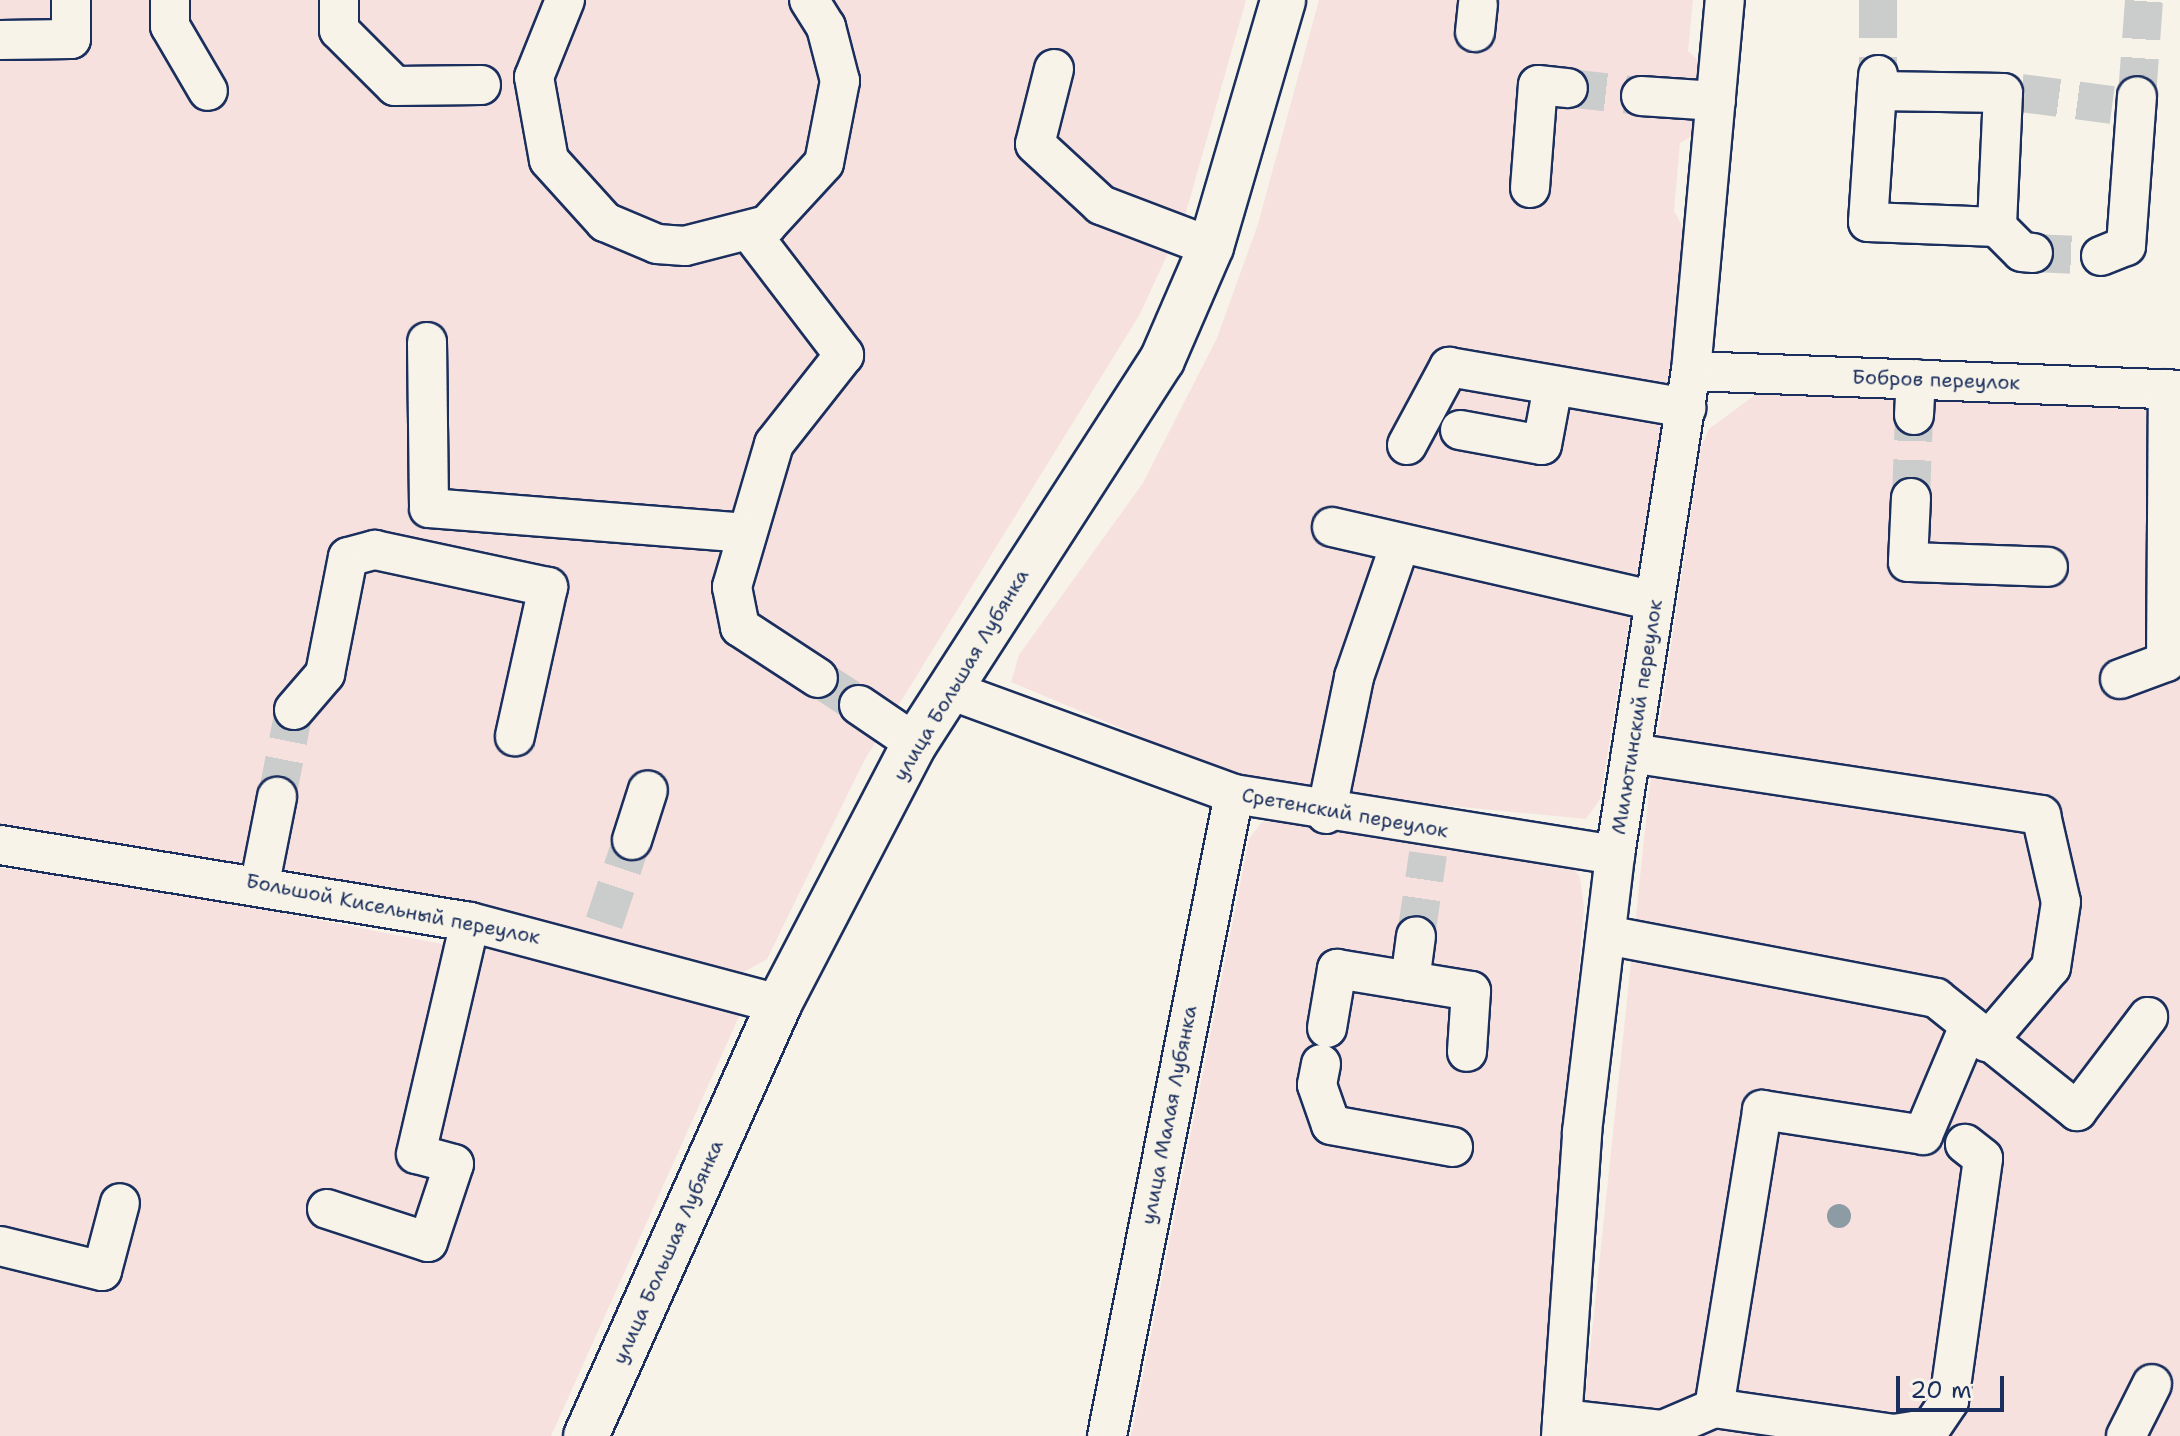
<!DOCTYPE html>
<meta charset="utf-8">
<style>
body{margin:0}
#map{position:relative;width:2180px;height:1436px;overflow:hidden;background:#f7f3e8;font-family:"Shantell Sans",sans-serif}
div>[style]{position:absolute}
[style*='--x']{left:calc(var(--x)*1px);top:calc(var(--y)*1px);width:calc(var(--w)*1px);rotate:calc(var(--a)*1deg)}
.built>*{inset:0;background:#f6e1df}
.minor-tunnel>*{height:38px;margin-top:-19px;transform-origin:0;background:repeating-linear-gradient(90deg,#cbcccc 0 38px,transparent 0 57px)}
.roads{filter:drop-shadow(2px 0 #1b2f5e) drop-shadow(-2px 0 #1b2f5e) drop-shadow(0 2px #1b2f5e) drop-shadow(0 -2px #1b2f5e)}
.minor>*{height:38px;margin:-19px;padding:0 19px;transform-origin:19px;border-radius:19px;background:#f7f3e8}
.major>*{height:44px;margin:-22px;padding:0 22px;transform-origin:22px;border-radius:22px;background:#f7f3e8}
.trees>*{width:24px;height:24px;margin:-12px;border-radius:50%;background:#8d9ba5}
span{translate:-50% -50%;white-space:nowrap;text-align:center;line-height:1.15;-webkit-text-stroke:6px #f7f3e8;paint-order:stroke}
.street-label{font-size:20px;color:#1b2f5e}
.scale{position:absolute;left:1896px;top:1376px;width:108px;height:36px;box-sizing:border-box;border:4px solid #1b2f5e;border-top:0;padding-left:10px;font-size:24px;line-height:28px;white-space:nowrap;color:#1b2f5e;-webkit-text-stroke:6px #f7f3e8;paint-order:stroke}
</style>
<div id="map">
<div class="built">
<div style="clip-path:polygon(0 0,1246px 0,1185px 216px,1140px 314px,864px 761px,767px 959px,740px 974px,295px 871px,0 830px)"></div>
<div style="clip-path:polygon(1319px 0,1693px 0,1688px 51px,1700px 62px,1694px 135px,1680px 143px,1674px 211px,1692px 243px,1600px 799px,1586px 819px,1337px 795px,1223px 771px,1011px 682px,1019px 655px,1143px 483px,1217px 338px,1258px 224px)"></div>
<div style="clip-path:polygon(1759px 392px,2082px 400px,2180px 410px,2180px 1436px,1581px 1436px,1649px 792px,1701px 447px,1709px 429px)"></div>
<div style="clip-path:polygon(1282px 821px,1569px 863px,1580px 877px,1584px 908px,1539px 1436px,1131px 1436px,1249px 839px,1262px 822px)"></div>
<div style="clip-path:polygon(0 868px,136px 884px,442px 944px,460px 931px,741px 1012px,551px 1436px,0 1436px)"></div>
</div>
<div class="minor-tunnel">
<div style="--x:1878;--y:0;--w:75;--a:90"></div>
<div style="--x:1568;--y:88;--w:73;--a:6.3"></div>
<div style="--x:2021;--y:93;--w:92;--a:7.5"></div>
<div style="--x:2137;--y:96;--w:96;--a:-85.8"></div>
<div style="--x:2033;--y:253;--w:68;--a:2.5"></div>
<div style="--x:1911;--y:498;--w:83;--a:-87.9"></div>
<div style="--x:818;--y:678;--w:49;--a:33.4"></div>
<div style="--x:277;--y:797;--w:89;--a:-78.9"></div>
<div style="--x:604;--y:923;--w:88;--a:-71.4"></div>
<div style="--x:1416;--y:936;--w:83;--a:-81.7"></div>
</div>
<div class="roads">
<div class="minor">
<div style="--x:170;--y:0;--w:26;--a:90"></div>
<div style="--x:170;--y:26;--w:75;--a:59.7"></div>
<div style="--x:339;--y:0;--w:30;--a:90"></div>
<div style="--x:339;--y:30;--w:79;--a:45"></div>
<div style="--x:395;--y:86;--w:86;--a:-0.7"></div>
<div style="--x:565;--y:0;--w:83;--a:111.9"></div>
<div style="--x:534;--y:77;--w:84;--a:79.8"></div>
<div style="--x:549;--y:160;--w:84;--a:47.9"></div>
<div style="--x:605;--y:222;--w:56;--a:22.9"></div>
<div style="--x:657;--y:244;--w:28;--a:4"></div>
<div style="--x:685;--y:246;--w:85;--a:-14.4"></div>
<div style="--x:767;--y:225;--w:84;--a:-47.4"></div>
<div style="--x:824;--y:163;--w:84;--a:-79"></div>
<div style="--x:840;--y:81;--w:56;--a:-104.5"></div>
<div style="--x:826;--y:27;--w:32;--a:-122"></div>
<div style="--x:1475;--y:32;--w:28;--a:-84"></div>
<div style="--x:0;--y:40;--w:71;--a:-0.8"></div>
<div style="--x:71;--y:39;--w:39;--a:-90"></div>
<div style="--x:1054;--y:69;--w:77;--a:104.2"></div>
<div style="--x:1035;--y:144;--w:90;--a:42.7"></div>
<div style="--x:1101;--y:205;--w:118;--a:20.9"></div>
<div style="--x:1877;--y:91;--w:126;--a:0.9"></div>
<div style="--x:2003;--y:93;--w:134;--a:92.6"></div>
<div style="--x:1997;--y:227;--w:129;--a:-177.8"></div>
<div style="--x:1868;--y:222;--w:131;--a:-86.1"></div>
<div style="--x:1877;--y:91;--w:16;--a:-86"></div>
<div style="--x:1641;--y:96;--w:75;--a:3.8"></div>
<div style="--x:1530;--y:188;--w:103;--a:-85.6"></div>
<div style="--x:1538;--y:85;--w:30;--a:6"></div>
<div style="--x:1997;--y:227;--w:35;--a:45"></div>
<div style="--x:2022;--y:252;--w:11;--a:5"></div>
<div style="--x:750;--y:232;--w:155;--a:52.6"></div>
<div style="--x:844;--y:355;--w:113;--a:128.2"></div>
<div style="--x:774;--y:444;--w:149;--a:106.4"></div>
<div style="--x:732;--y:587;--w:41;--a:78.7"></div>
<div style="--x:740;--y:627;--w:93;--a:33.2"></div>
<div style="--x:2101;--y:256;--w:27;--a:-22"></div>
<div style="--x:2126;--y:246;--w:150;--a:-85.8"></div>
<div style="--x:427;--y:342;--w:166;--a:89.3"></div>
<div style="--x:429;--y:508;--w:319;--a:4.5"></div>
<div style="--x:1691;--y:371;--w:489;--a:2.2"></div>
<div style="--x:1914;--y:415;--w:36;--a:-87"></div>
<div style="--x:1460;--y:430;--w:83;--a:10.4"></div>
<div style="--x:1542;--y:445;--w:60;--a:-79.4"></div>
<div style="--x:1407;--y:445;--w:89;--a:-61.7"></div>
<div style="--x:1449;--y:367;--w:241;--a:9.8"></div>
<div style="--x:1911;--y:498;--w:64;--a:92.7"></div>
<div style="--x:1908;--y:562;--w:140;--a:2"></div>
<div style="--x:1332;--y:527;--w:331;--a:12.9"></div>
<div style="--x:2120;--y:679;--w:49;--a:-20.3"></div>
<div style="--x:2166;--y:662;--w:273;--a:-89.6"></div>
<div style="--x:947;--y:689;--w:306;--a:20.1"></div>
<div style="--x:1234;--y:794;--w:386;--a:9.1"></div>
<div style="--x:859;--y:705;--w:68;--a:34.2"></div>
<div style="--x:294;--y:710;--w:48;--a:-49.3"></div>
<div style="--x:325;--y:674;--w:119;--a:-78.9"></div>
<div style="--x:348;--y:557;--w:28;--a:-15"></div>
<div style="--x:375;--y:550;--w:177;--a:12.1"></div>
<div style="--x:548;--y:587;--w:153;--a:102.5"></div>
<div style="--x:1631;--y:753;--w:415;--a:8.6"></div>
<div style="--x:2041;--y:815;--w:89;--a:77.1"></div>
<div style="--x:2061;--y:902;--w:66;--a:98.7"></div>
<div style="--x:2051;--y:967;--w:99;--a:130.5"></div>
<div style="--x:1326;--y:814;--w:140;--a:-78.4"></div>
<div style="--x:1354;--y:677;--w:138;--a:-70.9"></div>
<div style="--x:632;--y:840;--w:52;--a:-72.3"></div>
<div style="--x:0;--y:845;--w:476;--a:9.3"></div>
<div style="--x:470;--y:922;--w:320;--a:14.9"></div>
<div style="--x:260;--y:883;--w:88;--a:-78.8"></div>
<div style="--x:1606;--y:935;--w:336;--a:10.8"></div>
<div style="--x:1936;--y:998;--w:181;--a:38.7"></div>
<div style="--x:2077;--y:1111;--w:118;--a:-52.9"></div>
<div style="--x:1410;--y:981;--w:62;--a:9.3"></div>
<div style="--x:1471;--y:991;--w:61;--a:93.8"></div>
<div style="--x:1327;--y:1028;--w:60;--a:-80.4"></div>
<div style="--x:1337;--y:969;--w:74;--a:9.3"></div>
<div style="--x:1410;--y:981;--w:45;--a:-82.4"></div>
<div style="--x:1321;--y:1064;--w:21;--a:101"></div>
<div style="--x:1317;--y:1085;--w:42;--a:70.7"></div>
<div style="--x:1331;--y:1125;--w:124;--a:10.2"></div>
<div style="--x:327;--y:1209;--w:106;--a:18.1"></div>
<div style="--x:428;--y:1242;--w:82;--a:-71.6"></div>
<div style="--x:454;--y:1164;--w:39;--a:-165"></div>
<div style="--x:416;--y:1154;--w:238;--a:-76.9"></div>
<div style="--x:0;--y:1246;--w:105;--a:13.8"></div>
<div style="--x:102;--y:1271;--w:70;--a:-75.2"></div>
<div style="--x:1714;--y:1408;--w:302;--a:-80.8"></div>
<div style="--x:1762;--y:1110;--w:163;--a:8.8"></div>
<div style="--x:1923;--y:1135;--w:118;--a:-67.1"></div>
<div style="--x:1562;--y:1419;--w:102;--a:6.2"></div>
<div style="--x:1663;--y:1430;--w:56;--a:-23.3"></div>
<div style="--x:1714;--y:1408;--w:182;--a:8.2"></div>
<div style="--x:1894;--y:1434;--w:37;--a:-9"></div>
<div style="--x:1931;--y:1428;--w:32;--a:-56"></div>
<div style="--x:1949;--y:1401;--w:245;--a:-82"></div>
<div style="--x:1983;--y:1158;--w:23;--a:-142"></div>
<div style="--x:1107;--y:1436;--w:654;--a:-78.81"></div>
<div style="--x:1561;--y:1436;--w:305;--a:-86"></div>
<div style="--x:1582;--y:1132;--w:279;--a:-83.2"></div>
<div style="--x:1615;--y:855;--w:490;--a:-81.1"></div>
<div style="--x:1691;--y:371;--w:373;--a:-84.8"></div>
<div style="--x:2126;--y:1436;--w:58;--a:-63.4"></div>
</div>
<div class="major">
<div style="--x:586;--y:1436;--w:473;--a:-65.9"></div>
<div style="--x:779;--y:1004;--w:294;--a:-62.5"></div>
<div style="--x:915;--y:743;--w:456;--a:-57.2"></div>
<div style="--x:1162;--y:360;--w:123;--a:-66.6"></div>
<div style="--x:1211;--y:247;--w:257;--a:-73.7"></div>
</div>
</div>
<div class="trees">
<div style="left:1839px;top:1216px"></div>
</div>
<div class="street-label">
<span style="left:1936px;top:380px;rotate:2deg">Бобров переулок</span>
<span style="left:961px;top:675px;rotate:-59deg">улица Большая Лубянка</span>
<span style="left:1637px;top:717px;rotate:-81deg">Милютинский переулок</span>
<span style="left:1345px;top:813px;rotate:10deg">Сретенский переулок</span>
<span style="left:393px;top:909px;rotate:11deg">Большой Кисельный переулок</span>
<span style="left:1169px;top:1115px;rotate:-79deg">улица Малая Лубянка</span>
<span style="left:668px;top:1252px;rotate:-66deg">улица Большая Лубянка</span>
</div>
<div class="scale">20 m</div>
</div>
